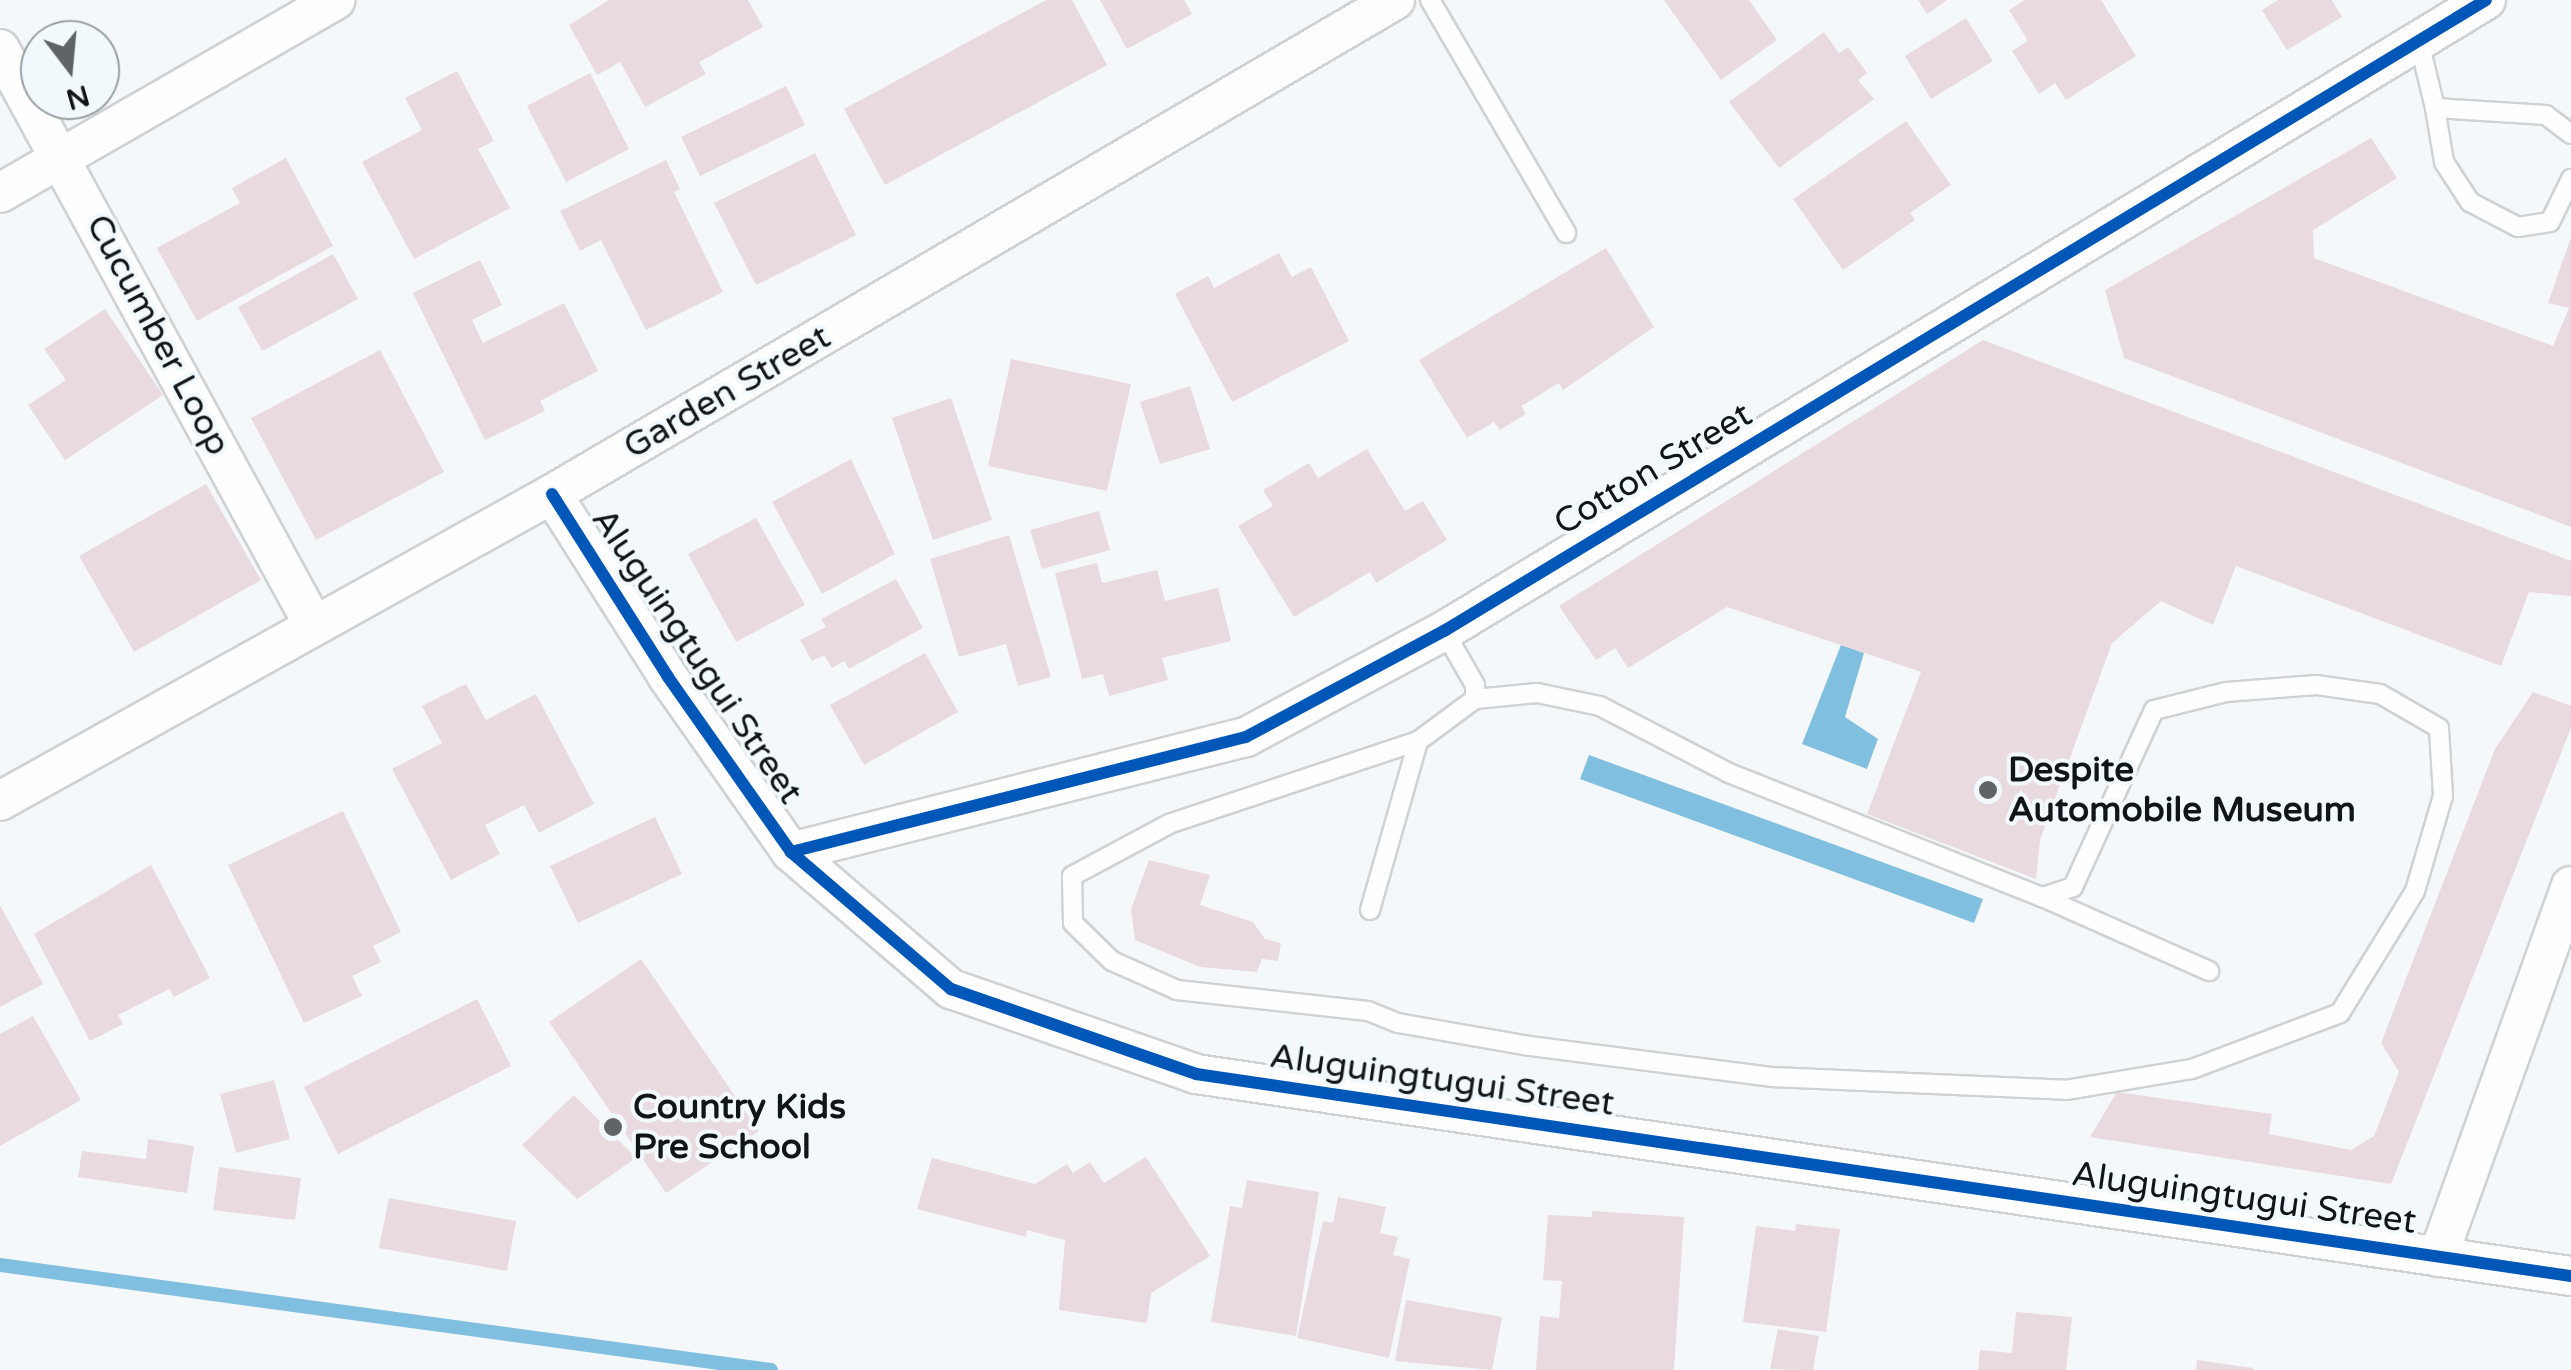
<!DOCTYPE html>
<style>
body{margin:0}
#map{position:relative;width:2571px;height:1370px;overflow:hidden;background:#f5f8fa;font-family:"Varela Round",sans-serif}
div>[style]{position:absolute}
[style*='--x']{left:calc(var(--x)*1px);top:calc(var(--y)*1px);width:calc(var(--w)*1px);rotate:calc(var(--a)*1deg)}
.water>*{inset:0;background:#81bfe0}
.stream>*{height:14px;margin:-7px;padding:0 7px;transform-origin:7px;border-radius:7px;background:#81bfe0}
.building>*{inset:0;background:#e9dadf}
.roads{filter:drop-shadow(2px 0 #cfd2d4) drop-shadow(-2px 0 #cfd2d4) drop-shadow(0 2px #cfd2d4) drop-shadow(0 -2px #cfd2d4)}
.service>*{height:18px;margin:-9px;padding:0 9px;transform-origin:9px;border-radius:9px;background:#fefefe}
.minor>*{height:38px;margin:-19px;padding:0 19px;transform-origin:19px;border-radius:19px;background:#fefefe}
.cycleway>*{height:12px;margin:-6px;padding:0 6px;transform-origin:6px;border-radius:6px;background:#0057b8}
.dots>*{width:28px;height:28px;translate:-50% -50%;box-sizing:border-box;border:5px solid #f2f9fd;border-radius:50%}
span{translate:-50% -50%;white-space:nowrap;text-align:center;line-height:1.15;-webkit-text-stroke:8px #f2f9fd;paint-order:stroke}
.street-label{font-size:35px;color:#111517}
.poi-label{font-size:35px;color:#111517;font-weight:700}
.left{translate:0 -50%;text-align:left}
.north{position:absolute;left:20px;top:20px;width:100px;height:100px;box-sizing:border-box;background:#f2f9fd;border:2px solid #989ea1;border-radius:50%;rotate:164deg;font-size:28px;font-weight:700;line-height:40px;text-align:center;color:#111517}
.north::after{content:'';display:block;margin:auto;width:35px;height:45px;background:#616466;clip-path:polygon(50% 0,100% 100%,50% 72%,0 100%)}
</style>
<div id="map">
<div class="water">
<div style="clip-path:polygon(1841px 645px,1864px 653px,1845px 717px,1878px 739px,1867px 769px,1802px 744px)"></div>
<div style="clip-path:polygon(1589px 755px,1983px 899px,1974px 923px,1580px 779px)"></div>
</div>
<div class="stream">
<div style="--x:0;--y:1265;--w:778;--a:7.76"></div>
</div>
<div class="building">
<div style="clip-path:polygon(609px 0,748px 0,763px 27px,699px 62px,706px 74px,645px 107px,620px 62px,597px 75px,569px 25px)"></div>
<div style="clip-path:polygon(1046px 0,1072px 0,1107px 65px,885px 185px,844px 109px)"></div>
<div style="clip-path:polygon(1100px 0,1184px 0,1192px 14px,1127px 49px)"></div>
<div style="clip-path:polygon(1664px 0,1749px 0,1777px 40px,1721px 80px)"></div>
<div style="clip-path:polygon(1918px 0,1947px 0,1927px 14px)"></div>
<div style="clip-path:polygon(2025px 0,2101px 0,2136px 56px,2066px 100px,2055px 83px,2039px 94px,2012px 51px,2028px 41px,2009px 10px)"></div>
<div style="clip-path:polygon(2278px 0,2332px 0,2342px 17px,2287px 50px,2262px 10px)"></div>
<div style="clip-path:polygon(1966px 18px,1993px 61px,1931px 99px,1905px 56px)"></div>
<div style="clip-path:polygon(1824px 32px,1839px 53px,1848px 47px,1867px 73px,1858px 80px,1874px 99px,1779px 168px,1729px 102px)"></div>
<div style="clip-path:polygon(457px 71px,494px 141px,478px 149px,510px 208px,414px 259px,362px 162px,422px 130px,405px 98px)"></div>
<div style="clip-path:polygon(590px 73px,629px 149px,566px 182px,527px 106px)"></div>
<div style="clip-path:polygon(786px 86px,805px 125px,700px 176px,681px 137px)"></div>
<div style="clip-path:polygon(1906px 121px,1951px 185px,1910px 213px,1915px 220px,1843px 270px,1793px 199px)"></div>
<div style="clip-path:polygon(2371px 138px,2397px 178px,2313px 230px,2314px 258px,2553px 346px,2569px 308px,2548px 303px,2571px 237px,2571px 527px,2124px 358px,2105px 290px)"></div>
<div style="clip-path:polygon(815px 153px,856px 235px,756px 285px,714px 203px)"></div>
<div style="clip-path:polygon(286px 158px,333px 246px,197px 321px,157px 248px,240px 203px,232px 188px)"></div>
<div style="clip-path:polygon(666px 160px,680px 189px,674px 192px,723px 292px,646px 330px,601px 240px,580px 251px,560px 211px)"></div>
<div style="clip-path:polygon(1606px 248px,1654px 327px,1563px 390px,1559px 383px,1521px 406px,1526px 414px,1500px 430px,1494px 422px,1467px 438px,1419px 360px)"></div>
<div style="clip-path:polygon(1279px 253px,1292px 277px,1311px 267px,1349px 341px,1232px 402px,1175px 294px,1208px 276px,1214px 288px)"></div>
<div style="clip-path:polygon(333px 254px,358px 299px,262px 351px,238px 307px)"></div>
<div style="clip-path:polygon(480px 260px,502px 305px,472px 320px,483px 343px,564px 303px,598px 371px,540px 401px,545px 411px,485px 440px,413px 293px)"></div>
<div style="clip-path:polygon(105px 309px,163px 395px,65px 460px,28px 405px,66px 380px,44px 349px)"></div>
<div style="clip-path:polygon(1983px 340px,2571px 561px,2571px 596px,2529px 592px,2501px 666px,2236px 566px,2213px 625px,2161px 601px,2112px 643px,2040px 840px,2036px 879px,1867px 814px,1921px 672px,1727px 607px,1628px 668px,1615px 648px,1596px 660px,1559px 606px)"></div>
<div style="clip-path:polygon(380px 350px,444px 472px,316px 540px,251px 418px)"></div>
<div style="clip-path:polygon(1011px 359px,1131px 384px,1107px 491px,988px 466px)"></div>
<div style="clip-path:polygon(1190px 386px,1210px 449px,1160px 464px,1140px 402px)"></div>
<div style="clip-path:polygon(951px 398px,992px 520px,933px 540px,892px 418px)"></div>
<div style="clip-path:polygon(1367px 449px,1405px 511px,1423px 501px,1447px 540px,1376px 583px,1370px 572px,1294px 617px,1238px 526px,1273px 506px,1263px 490px,1309px 463px,1318px 478px)"></div>
<div style="clip-path:polygon(851px 459px,895px 554px,822px 594px,772px 502px)"></div>
<div style="clip-path:polygon(206px 484px,261px 580px,134px 652px,79px 556px)"></div>
<div style="clip-path:polygon(1099px 511px,1110px 550px,1042px 569px,1030px 530px)"></div>
<div style="clip-path:polygon(756px 518px,805px 605px,736px 642px,688px 554px)"></div>
<div style="clip-path:polygon(1009px 535px,1051px 677px,1018px 686px,1006px 644px,959px 657px,930px 559px)"></div>
<div style="clip-path:polygon(1097px 563px,1102px 583px,1157px 570px,1165px 601px,1218px 588px,1231px 641px,1162px 658px,1168px 680px,1109px 696px,1103px 674px,1082px 679px,1055px 573px)"></div>
<div style="clip-path:polygon(896px 579px,923px 628px,849px 669px,844px 661px,832px 668px,824px 655px,812px 661px,800px 640px,826px 627px,821px 619px)"></div>
<div style="clip-path:polygon(925px 653px,958px 712px,864px 765px,830px 705px)"></div>
<div style="clip-path:polygon(466px 684px,486px 720px,536px 694px,594px 804px,539px 833px,524px 805px,485px 825px,500px 854px,451px 880px,392px 769px,442px 743px,422px 706px)"></div>
<div style="clip-path:polygon(2533px 692px,2571px 706px,2571px 728px,2391px 1184px,2090px 1137px,2117px 1092px,2272px 1114px,2269px 1134px,2351px 1150px,2374px 1136px,2399px 1072px,2381px 1043px,2495px 749px)"></div>
<div style="clip-path:polygon(343px 811px,401px 932px,373px 946px,381px 962px,352px 976px,362px 996px,304px 1023px,228px 865px)"></div>
<div style="clip-path:polygon(655px 817px,682px 874px,578px 923px,550px 866px)"></div>
<div style="clip-path:polygon(1149px 860px,1210px 875px,1200px 905px,1253px 922px,1265px 939px,1281px 943px,1278px 961px,1262px 959px,1257px 972px,1200px 967px,1135px 940px,1131px 909px)"></div>
<div style="clip-path:polygon(151px 865px,210px 978px,174px 997px,169px 989px,118px 1015px,123px 1024px,90px 1041px,34px 934px)"></div>
<div style="clip-path:polygon(0 905px,43px 984px,0 1007px)"></div>
<div style="clip-path:polygon(641px 959px,759px 1131px,666px 1193px,549px 1022px)"></div>
<div style="clip-path:polygon(477px 999px,511px 1066px,338px 1154px,304px 1087px)"></div>
<div style="clip-path:polygon(33px 1016px,81px 1100px,0 1146px,0 1034px)"></div>
<div style="clip-path:polygon(274px 1080px,290px 1139px,236px 1153px,220px 1094px)"></div>
<div style="clip-path:polygon(574px 1095px,636px 1158px,577px 1199px,522px 1145px)"></div>
<div style="clip-path:polygon(148px 1139px,194px 1146px,187px 1193px,78px 1177px,82px 1151px,146px 1159px)"></div>
<div style="clip-path:polygon(1146px 1157px,1210px 1256px,1151px 1293px,1147px 1323px,1059px 1310px,1065px 1240px,1027px 1230px,1026px 1237px,917px 1209px,932px 1158px,1035px 1184px,1067px 1164px,1073px 1173px,1090px 1162px,1104px 1183px)"></div>
<div style="clip-path:polygon(219px 1167px,301px 1178px,295px 1220px,213px 1210px)"></div>
<div style="clip-path:polygon(1247px 1180px,1319px 1192px,1296px 1336px,1211px 1322px,1230px 1206px,1242px 1208px)"></div>
<div style="clip-path:polygon(1338px 1197px,1386px 1207px,1380px 1233px,1398px 1237px,1393px 1255px,1410px 1259px,1389px 1358px,1297px 1338px,1323px 1221px,1333px 1223px)"></div>
<div style="clip-path:polygon(389px 1198px,516px 1221px,507px 1271px,379px 1248px)"></div>
<div style="clip-path:polygon(1592px 1211px,1684px 1217px,1674px 1370px,1536px 1370px,1540px 1316px,1559px 1318px,1562px 1281px,1543px 1280px,1548px 1215px,1592px 1217px)"></div>
<div style="clip-path:polygon(1796px 1224px,1840px 1229px,1826px 1332px,1743px 1322px,1756px 1226px,1795px 1231px)"></div>
<div style="clip-path:polygon(1406px 1300px,1502px 1317px,1492px 1370px,1395px 1361px)"></div>
<div style="clip-path:polygon(2016px 1312px,2072px 1317px,2066px 1370px,1978px 1370px,1980px 1350px,2012px 1353px)"></div>
<div style="clip-path:polygon(1778px 1329px,1819px 1336px,1813px 1370px,1770px 1369px)"></div>
<div style="clip-path:polygon(2197px 1360px,2253px 1368px,2253px 1370px,2196px 1370px)"></div>
</div>
<div class="roads">
<div class="service">
<div style="--x:1430;--y:0;--w:270;--a:59.7"></div>
<div style="--x:2418;--y:38;--w:72;--a:76.3"></div>
<div style="--x:2571;--y:134;--w:31;--a:-143"></div>
<div style="--x:2546;--y:115;--w:111;--a:-176.4"></div>
<div style="--x:2435;--y:108;--w:55;--a:80.5"></div>
<div style="--x:2444;--y:162;--w:48;--a:57"></div>
<div style="--x:2470;--y:202;--w:54;--a:27.5"></div>
<div style="--x:2518;--y:227;--w:32;--a:-9"></div>
<div style="--x:2550;--y:222;--w:48;--a:-64"></div>
<div style="--x:1444;--y:631;--w:62;--a:60.1"></div>
<div style="--x:1475;--y:685;--w:14;--a:90"></div>
<div style="--x:1475;--y:699;--w:71;--a:143.6"></div>
<div style="--x:1418;--y:741;--w:262;--a:161.6"></div>
<div style="--x:1169;--y:824;--w:110;--a:151.8"></div>
<div style="--x:1072;--y:876;--w:47;--a:88.8"></div>
<div style="--x:1073;--y:923;--w:54;--a:44.3"></div>
<div style="--x:1112;--y:961;--w:71;--a:24"></div>
<div style="--x:1177;--y:990;--w:192;--a:6.3"></div>
<div style="--x:1368;--y:1011;--w:32;--a:22"></div>
<div style="--x:1398;--y:1023;--w:134;--a:9.9"></div>
<div style="--x:1530;--y:1046;--w:244;--a:7.3"></div>
<div style="--x:1772;--y:1077;--w:294;--a:2.5"></div>
<div style="--x:2066;--y:1090;--w:128;--a:-9.5"></div>
<div style="--x:2192;--y:1069;--w:158;--a:-20.7"></div>
<div style="--x:2340;--y:1013;--w:143;--a:-58.4"></div>
<div style="--x:2415;--y:891;--w:99;--a:-73.6"></div>
<div style="--x:2443;--y:796;--w:68;--a:-93.4"></div>
<div style="--x:2439;--y:728;--w:68;--a:-150"></div>
<div style="--x:2380;--y:694;--w:65;--a:-172"></div>
<div style="--x:2316;--y:685;--w:90;--a:175.6"></div>
<div style="--x:2226;--y:692;--w:74;--a:166"></div>
<div style="--x:2154;--y:710;--w:195;--a:114.6"></div>
<div style="--x:2073;--y:887;--w:33;--a:162"></div>
<div style="--x:2042;--y:897;--w:337;--a:-158.4"></div>
<div style="--x:1729;--y:773;--w:145;--a:-152.6"></div>
<div style="--x:1600;--y:706;--w:64;--a:-168.3"></div>
<div style="--x:1537;--y:693;--w:62;--a:174.5"></div>
<div style="--x:2042;--y:897;--w:183;--a:23.9"></div>
<div style="--x:1370;--y:910;--w:176;--a:-74.1"></div>
</div>
<div class="minor">
<div style="--x:0;--y:49;--w:652;--a:61.43"></div>
<div style="--x:0;--y:193;--w:387;--a:-29.9"></div>
<div style="--x:552;--y:494;--w:217;--a:57.6"></div>
<div style="--x:668;--y:677;--w:214;--a:54.9"></div>
<div style="--x:791;--y:852;--w:211;--a:40.6"></div>
<div style="--x:951;--y:989;--w:259;--a:19.1"></div>
<div style="--x:1196;--y:1074;--w:1390;--a:8.36"></div>
<div style="--x:0;--y:801;--w:632;--a:-29.08"></div>
<div style="--x:552;--y:494;--w:977;--a:-30.37"></div>
<div style="--x:791;--y:852;--w:469;--a:-14.2"></div>
<div style="--x:1246;--y:737;--w:225;--a:-28.2"></div>
<div style="--x:1444;--y:631;--w:1218;--a:-31.2"></div>
<div style="--x:2438;--y:1257;--w:394;--a:-70.3"></div>
</div>
</div>
<div class="cycleway">
<div style="--x:552;--y:494;--w:217;--a:57.6"></div>
<div style="--x:668;--y:677;--w:214;--a:54.9"></div>
<div style="--x:791;--y:852;--w:211;--a:40.6"></div>
<div style="--x:951;--y:989;--w:259;--a:19.1"></div>
<div style="--x:1196;--y:1074;--w:1390;--a:8.36"></div>
<div style="--x:791;--y:852;--w:469;--a:-14.2"></div>
<div style="--x:1246;--y:737;--w:225;--a:-28.2"></div>
<div style="--x:1444;--y:631;--w:1218;--a:-31.2"></div>
</div>
<div class="dots">
<div style="left:1988px;top:790px;background:#616466"></div>
<div style="left:613px;top:1127px;background:#616466"></div>
</div>
<div class="street-label">
<span style="left:158px;top:335px;rotate:62deg">Cucumber Loop</span>
<span style="left:727px;top:392px;rotate:-30deg">Garden Street</span>
<span style="left:1653px;top:469px;rotate:-31deg">Cotton Street</span>
<span style="left:697px;top:656px;rotate:56deg">Aluguingtugui Street</span>
<span style="left:1442px;top:1080px;rotate:8deg">Aluguingtugui Street</span>
<span style="left:2244px;top:1198px;rotate:8deg">Aluguingtugui Street</span>
</div>
<div class="poi-label">
<span class="left" style="left:2008px;top:790px">Despite<br>Automobile Museum</span>
<span class="left" style="left:633px;top:1127px">Country Kids<br>Pre School</span>
</div>
<div class="north">N</div>
</div>
